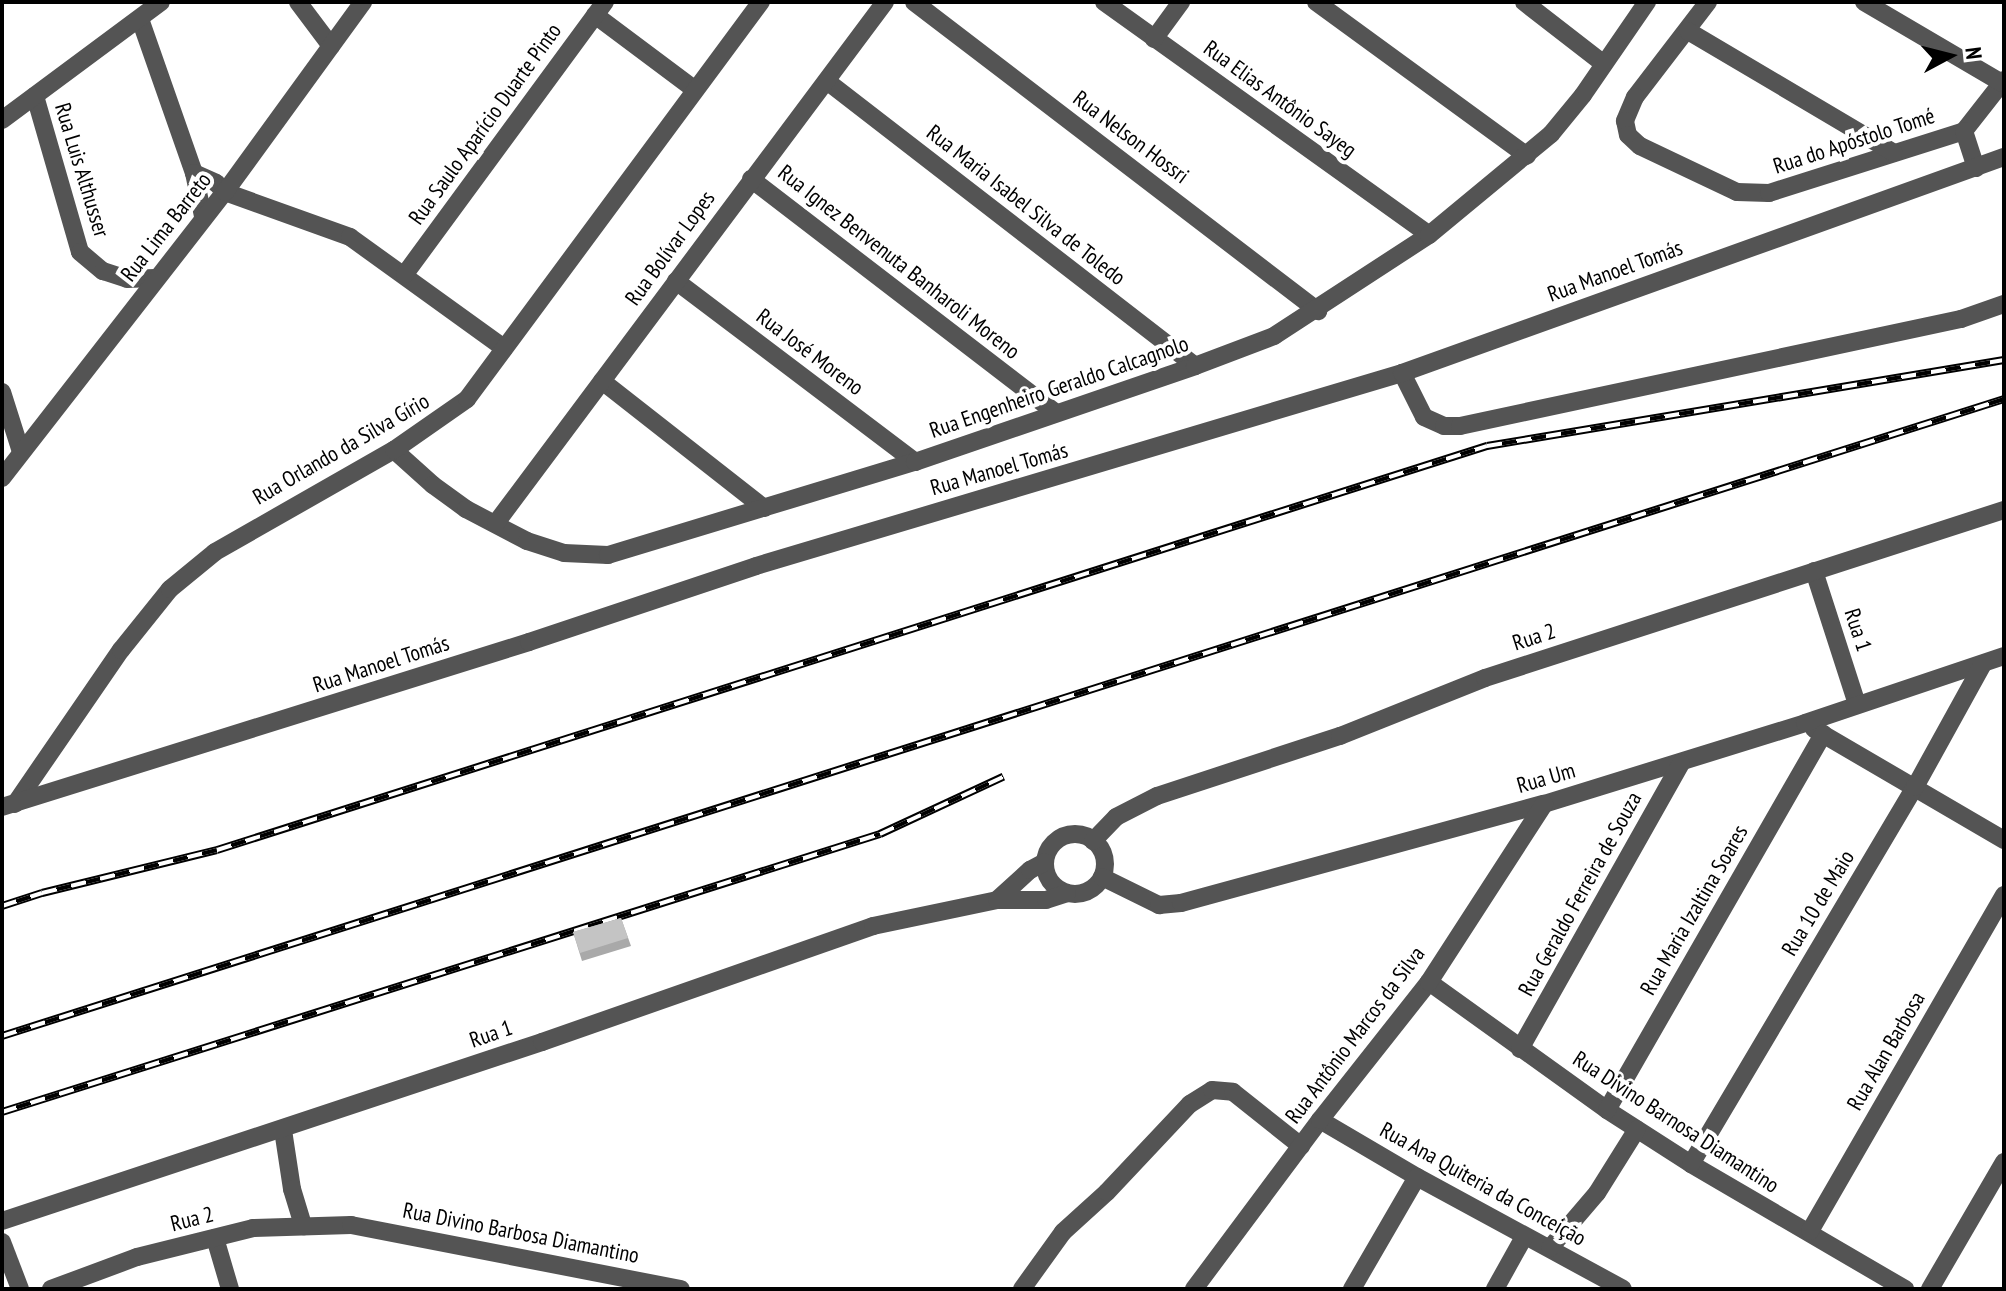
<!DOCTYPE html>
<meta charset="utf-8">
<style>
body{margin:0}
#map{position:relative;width:2006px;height:1291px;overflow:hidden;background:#fff;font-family:"PT Sans Narrow",sans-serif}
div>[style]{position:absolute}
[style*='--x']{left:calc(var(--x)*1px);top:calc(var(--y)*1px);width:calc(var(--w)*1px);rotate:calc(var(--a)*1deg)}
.minor>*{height:18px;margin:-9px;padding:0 9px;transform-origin:9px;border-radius:9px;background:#545454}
.minor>.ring{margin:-9px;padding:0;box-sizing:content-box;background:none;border:18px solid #545454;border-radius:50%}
.rail>*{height:8px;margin-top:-4px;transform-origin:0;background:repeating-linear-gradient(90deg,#fff 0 15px,#000 0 30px);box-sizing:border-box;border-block:2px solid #000}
.wall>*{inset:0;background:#a9a9a9}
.building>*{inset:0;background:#c4c4c4}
span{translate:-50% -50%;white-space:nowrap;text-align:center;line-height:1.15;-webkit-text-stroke:8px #fff;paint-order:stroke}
.street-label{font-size:22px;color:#000}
.frame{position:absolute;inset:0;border:4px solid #000;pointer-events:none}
.north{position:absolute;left:1910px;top:16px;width:80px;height:80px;-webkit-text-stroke:6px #fff;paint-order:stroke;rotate:83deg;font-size:22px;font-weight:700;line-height:32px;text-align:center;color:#000}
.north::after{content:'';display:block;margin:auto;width:28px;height:36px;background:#000;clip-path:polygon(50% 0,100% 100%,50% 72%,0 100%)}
</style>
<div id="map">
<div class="minor">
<div style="--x:298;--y:2;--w:55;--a:53.1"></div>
<div style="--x:914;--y:2;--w:509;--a:37.41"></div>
<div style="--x:1104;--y:2;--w:400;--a:35.6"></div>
<div style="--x:1316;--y:2;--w:261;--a:36.1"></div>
<div style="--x:1524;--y:2;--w:101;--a:37.8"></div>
<div style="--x:1708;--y:2;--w:120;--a:127.5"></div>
<div style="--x:1635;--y:97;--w:26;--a:113"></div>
<div style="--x:1625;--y:121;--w:14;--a:78"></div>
<div style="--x:1628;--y:135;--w:16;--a:43"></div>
<div style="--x:1640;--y:146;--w:107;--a:25.4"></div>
<div style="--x:1737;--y:192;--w:32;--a:2"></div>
<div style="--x:1769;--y:193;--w:205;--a:-17.6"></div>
<div style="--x:1964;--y:131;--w:65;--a:-51.9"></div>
<div style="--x:1864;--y:2;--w:160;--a:30.4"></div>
<div style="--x:595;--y:15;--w:124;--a:36.8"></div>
<div style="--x:140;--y:19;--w:163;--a:70.7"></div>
<div style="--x:194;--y:173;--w:44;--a:78.2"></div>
<div style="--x:1688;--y:31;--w:239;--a:30.6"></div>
<div style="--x:1154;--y:39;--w:46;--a:-53.9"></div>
<div style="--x:828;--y:82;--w:464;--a:37.7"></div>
<div style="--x:35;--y:96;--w:162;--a:73.9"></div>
<div style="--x:80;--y:252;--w:30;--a:40"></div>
<div style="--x:103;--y:271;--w:25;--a:18"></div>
<div style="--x:127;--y:279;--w:28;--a:-2"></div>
<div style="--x:2;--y:120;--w:198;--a:-36.6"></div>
<div style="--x:1964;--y:131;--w:39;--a:72"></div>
<div style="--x:194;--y:173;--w:24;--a:24"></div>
<div style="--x:216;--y:183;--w:13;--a:45"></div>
<div style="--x:225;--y:192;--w:133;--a:19.8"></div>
<div style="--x:350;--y:237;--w:190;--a:35.8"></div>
<div style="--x:751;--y:179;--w:384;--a:37.5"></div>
<div style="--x:405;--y:274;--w:338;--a:-53.7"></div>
<div style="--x:676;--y:281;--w:300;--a:37.1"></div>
<div style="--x:1402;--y:373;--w:49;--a:63.4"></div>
<div style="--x:1424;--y:417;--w:22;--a:24"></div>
<div style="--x:1444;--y:426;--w:16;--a:0"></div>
<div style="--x:1460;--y:426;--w:512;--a:-12.06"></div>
<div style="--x:1961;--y:319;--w:46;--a:-19.2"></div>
<div style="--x:602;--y:381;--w:206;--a:38.1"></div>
<div style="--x:2;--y:392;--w:63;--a:72.4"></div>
<div style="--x:394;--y:450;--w:52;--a:41.9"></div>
<div style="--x:433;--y:485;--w:41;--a:36"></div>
<div style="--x:466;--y:509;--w:69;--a:27.7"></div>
<div style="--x:527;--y:541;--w:39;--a:18"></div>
<div style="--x:564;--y:553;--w:44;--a:2.6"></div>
<div style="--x:608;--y:555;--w:321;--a:-16.9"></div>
<div style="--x:915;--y:462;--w:296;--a:-18.9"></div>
<div style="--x:1195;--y:366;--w:85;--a:-20.8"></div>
<div style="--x:1274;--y:336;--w:185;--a:-33.1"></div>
<div style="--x:1429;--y:235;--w:158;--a:-39.6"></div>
<div style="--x:1551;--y:134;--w:50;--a:-50.6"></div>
<div style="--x:1583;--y:95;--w:113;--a:-55.5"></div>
<div style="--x:2;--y:478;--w:363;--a:-52.1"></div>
<div style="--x:225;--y:192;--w:235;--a:-54"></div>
<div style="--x:496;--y:523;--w:650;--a:-53.25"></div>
<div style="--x:1814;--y:571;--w:140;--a:72.1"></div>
<div style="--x:1814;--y:729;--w:220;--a:30.3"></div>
<div style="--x:15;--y:804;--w:187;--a:-55.5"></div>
<div style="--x:121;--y:650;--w:78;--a:-51.2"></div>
<div style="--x:170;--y:589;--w:58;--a:-39.4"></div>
<div style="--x:215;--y:552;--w:206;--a:-29.7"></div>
<div style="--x:394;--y:450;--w:89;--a:-34.9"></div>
<div style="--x:467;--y:399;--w:494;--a:-53.5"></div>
<div style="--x:2;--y:807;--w:552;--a:-17.38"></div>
<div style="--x:529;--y:642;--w:239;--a:-18.5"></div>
<div style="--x:756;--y:566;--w:674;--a:-16.63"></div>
<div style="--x:1402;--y:373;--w:640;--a:-19.74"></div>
<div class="ring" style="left:1045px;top:834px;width:42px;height:42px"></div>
<div style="--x:1093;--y:841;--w:33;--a:-46"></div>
<div style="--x:1116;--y:817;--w:46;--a:-27.1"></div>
<div style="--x:1157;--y:796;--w:193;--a:-18.2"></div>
<div style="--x:1340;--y:736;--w:156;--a:-21.8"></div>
<div style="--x:1485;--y:678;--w:546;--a:-17.94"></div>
<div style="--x:1102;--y:877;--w:64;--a:26.2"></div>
<div style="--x:1159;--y:905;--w:22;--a:-5"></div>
<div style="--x:1181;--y:903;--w:376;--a:-15.3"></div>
<div style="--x:1544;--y:804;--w:273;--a:-17.2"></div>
<div style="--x:1805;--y:723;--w:210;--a:-18.6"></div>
<div style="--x:997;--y:900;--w:45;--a:-42.3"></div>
<div style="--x:1030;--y:870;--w:17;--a:-28"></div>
<div style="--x:1429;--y:982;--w:219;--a:35.7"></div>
<div style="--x:1607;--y:1110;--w:100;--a:32.7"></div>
<div style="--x:1691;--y:1164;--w:248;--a:30.3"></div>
<div style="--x:1520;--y:1049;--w:328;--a:-60.6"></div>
<div style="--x:1607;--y:1110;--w:434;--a:-60.1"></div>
<div style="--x:1320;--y:1120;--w:113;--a:30.4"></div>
<div style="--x:1417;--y:1177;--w:234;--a:28.5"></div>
<div style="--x:283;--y:1130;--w:60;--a:81.3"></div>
<div style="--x:292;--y:1189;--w:39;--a:73"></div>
<div style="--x:1691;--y:1164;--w:439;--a:-59.3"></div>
<div style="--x:1915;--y:787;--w:141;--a:-61.1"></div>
<div style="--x:2;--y:1221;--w:569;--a:-18.34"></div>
<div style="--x:542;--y:1042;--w:351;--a:-19.3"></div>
<div style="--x:873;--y:926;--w:127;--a:-11.8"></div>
<div style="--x:997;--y:900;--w:49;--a:0"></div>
<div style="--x:1046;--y:900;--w:22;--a:-18"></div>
<div style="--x:1810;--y:1231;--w:388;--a:-60"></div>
<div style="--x:215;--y:1238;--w:53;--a:73.6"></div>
<div style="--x:2;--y:1242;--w:50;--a:69"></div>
<div style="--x:1550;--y:1248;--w:72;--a:-49.5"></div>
<div style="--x:1597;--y:1193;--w:75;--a:-58"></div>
<div style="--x:51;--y:1289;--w:92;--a:-20.4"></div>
<div style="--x:137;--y:1257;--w:120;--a:-14"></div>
<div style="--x:253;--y:1228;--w:98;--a:-1.8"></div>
<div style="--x:351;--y:1225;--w:336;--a:11"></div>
<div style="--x:1022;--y:1289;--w:70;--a:-54.3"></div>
<div style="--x:1063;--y:1232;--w:59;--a:-42.3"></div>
<div style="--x:1107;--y:1192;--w:121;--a:-46.7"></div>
<div style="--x:1190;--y:1104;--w:26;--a:-32"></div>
<div style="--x:1212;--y:1090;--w:21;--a:5"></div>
<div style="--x:1233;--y:1092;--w:87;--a:38.5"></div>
<div style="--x:1194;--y:1289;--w:211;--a:-53.3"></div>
<div style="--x:1320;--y:1120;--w:176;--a:-51.7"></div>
<div style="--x:1429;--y:982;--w:212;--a:-57.1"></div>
<div style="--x:1352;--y:1289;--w:129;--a:-59.9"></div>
<div style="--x:1495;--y:1289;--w:60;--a:-60.9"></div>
<div style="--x:1930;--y:1289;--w:147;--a:-59.8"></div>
</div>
<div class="rail">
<div style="--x:2;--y:906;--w:42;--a:-18"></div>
<div style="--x:42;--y:893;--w:180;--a:-13.8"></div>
<div style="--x:217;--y:850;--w:1333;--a:-17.65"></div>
<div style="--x:1487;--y:446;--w:524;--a:-9.44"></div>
<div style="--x:2;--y:1036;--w:2101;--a:-17.65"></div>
<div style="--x:2;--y:1112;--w:921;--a:-17.57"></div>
<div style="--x:880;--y:834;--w:136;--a:-24.9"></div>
</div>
<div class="wall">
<div style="clip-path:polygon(621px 918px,631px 946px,582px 961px,573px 932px)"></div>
</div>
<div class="building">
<div style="clip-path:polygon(621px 918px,628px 938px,580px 953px,573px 932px)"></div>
</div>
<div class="street-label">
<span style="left:1280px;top:99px;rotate:36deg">Rua Elias Antônio Sayeg</span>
<span style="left:485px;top:124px;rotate:-54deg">Rua Saulo Aparício Duarte Pinto</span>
<span style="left:1131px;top:137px;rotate:37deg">Rua Nelson Hossri</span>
<span style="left:1854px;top:141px;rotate:-18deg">Rua do Apóstolo Tomé</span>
<span style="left:82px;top:170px;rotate:73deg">Rua Luis Althusser</span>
<span style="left:1026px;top:205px;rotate:38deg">Rua Maria Isabel Silva de Toledo</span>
<span style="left:166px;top:227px;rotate:-52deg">Rua Lima Barreto</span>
<span style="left:670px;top:248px;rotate:-54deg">Rua Bolívar Lopes</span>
<span style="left:899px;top:262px;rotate:38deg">Rua Ignez Benvenuta Banharoli Moreno</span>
<span style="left:1615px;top:271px;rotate:-20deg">Rua Manoel Tomás</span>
<span style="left:810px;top:352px;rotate:37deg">Rua José Moreno</span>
<span style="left:1059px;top:387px;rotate:-19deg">Rua Engenheiro Geraldo Calcagnolo</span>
<span style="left:341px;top:449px;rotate:-30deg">Rua Orlando da Silva Gírio</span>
<span style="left:999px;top:469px;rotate:-16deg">Rua Manoel Tomás</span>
<span style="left:1858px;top:630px;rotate:72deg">Rua 1</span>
<span style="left:1534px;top:637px;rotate:-18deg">Rua 2</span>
<span style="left:381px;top:664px;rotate:-18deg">Rua Manoel Tomás</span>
<span style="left:1546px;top:778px;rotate:-16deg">Rua Um</span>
<span style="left:1580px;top:894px;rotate:-61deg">Rua Geraldo Ferreira de Souza</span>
<span style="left:1818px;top:903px;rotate:-59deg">Rua 10 de Maio</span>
<span style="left:1694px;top:910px;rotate:-60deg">Rua Maria Izaltina Soares</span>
<span style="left:491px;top:1034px;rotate:-19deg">Rua 1</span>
<span style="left:1355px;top:1035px;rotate:-53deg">Rua Antônio Marcos da Silva</span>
<span style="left:1886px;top:1051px;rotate:-60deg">Rua Alan Barbosa</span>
<span style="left:1676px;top:1122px;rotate:33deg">Rua Divino Barnosa Diamantino</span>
<span style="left:1483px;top:1184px;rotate:29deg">Rua Ana Quiteria da Conceição</span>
<span style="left:192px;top:1219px;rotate:-14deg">Rua 2</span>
<span style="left:521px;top:1233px;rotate:11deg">Rua Divino Barbosa Diamantino</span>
</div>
<div class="frame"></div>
<div class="north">N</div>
</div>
